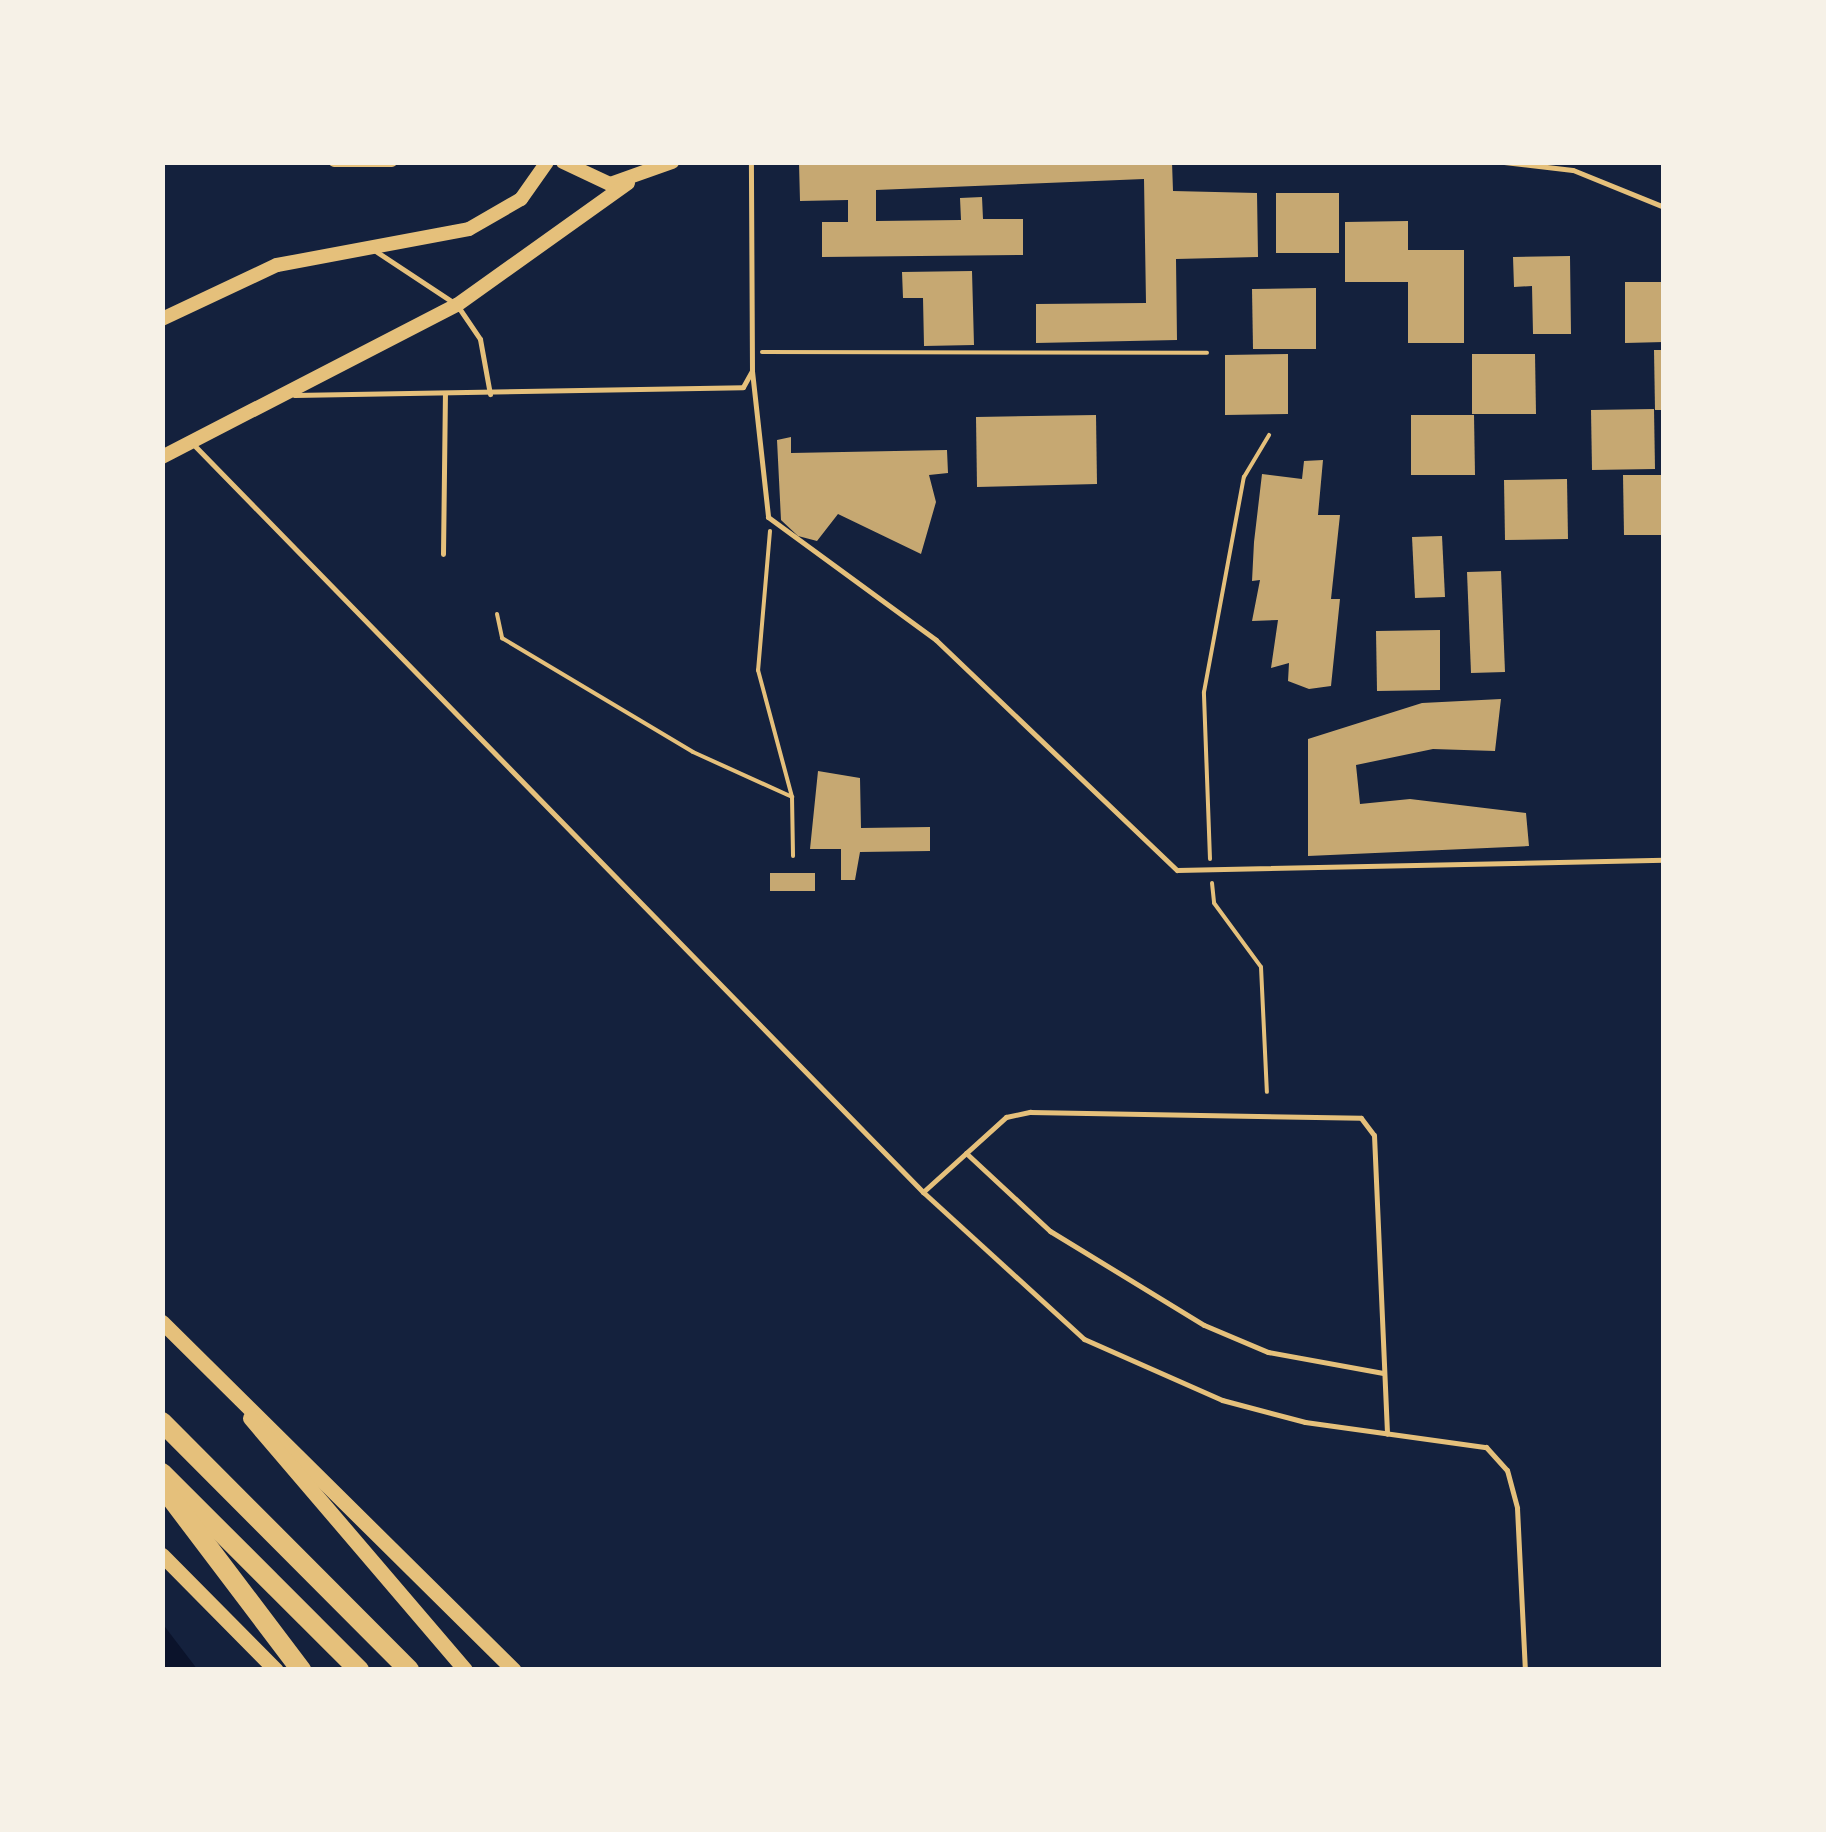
<!DOCTYPE html>
<style>
body{margin:0}
#map{position:relative;width:1826px;height:1832px;overflow:hidden;background:#14213d;font-family:"Open Sans",sans-serif}
div>[style]{position:absolute}
[style*='--x']{left:calc(var(--x)*1px);top:calc(var(--y)*1px);width:calc(var(--w)*1px);rotate:calc(var(--a)*1deg)}
.water>*{inset:0;background:#0b132b}
.building>*{inset:0;background:#c6a872}
.path>*{height:4px;margin:-2px;padding:0 2px;transform-origin:2px;border-radius:2px;background:#e5c07b}
.service>*{height:5px;margin:-2.5px;padding:0 2.5px;transform-origin:2.5px;border-radius:2.5px;background:#e5c07b}
.minor>*{height:10px;margin:-5px;padding:0 5px;transform-origin:5px;border-radius:5px;background:#e5c07b}
.tertiary>*{height:14px;margin:-7px;padding:0 7px;transform-origin:7px;border-radius:7px;background:#e5c07b}
.secondary>*{height:15px;margin:-7.5px;padding:0 7.5px;transform-origin:7.5px;border-radius:7.5px;background:#e5c07b}
.motorway>*{height:20px;margin:-10px;padding:0 10px;transform-origin:10px;border-radius:10px;background:#e5c07b}
span{translate:-50% -50%;white-space:nowrap;text-align:center;line-height:1.15;-webkit-text-stroke:9px #f6f1e7;paint-order:stroke}
.frame{position:absolute;inset:0;border:165px solid #f6f1e7;pointer-events:none}
</style>
<div id="map">
<div class="water">
<div style="clip-path:polygon(162px 1623px,191px 1661px,197px 1669px,163px 1669px)"></div>
</div>
<div class="building">
<div style="clip-path:polygon(996px 162px,1172px 162px,1173px 191px,1257px 193px,1258px 257px,1176px 259px,1177px 340px,1036px 343px,1036px 304px,1146px 303px,1144px 179px,876px 190px,876px 221px,961px 220px,960px 198px,982px 197px,983px 219px,1023px 219px,1023px 255px,822px 257px,822px 222px,848px 222px,848px 200px,800px 201px,799px 163px)"></div>
<div style="clip-path:polygon(1276px 193px,1339px 193px,1339px 253px,1276px 253px)"></div>
<div style="clip-path:polygon(1408px 221px,1408px 250px,1464px 250px,1464px 343px,1408px 343px,1408px 282px,1345px 282px,1345px 222px)"></div>
<div style="clip-path:polygon(1570px 256px,1571px 334px,1533px 334px,1532px 286px,1514px 287px,1513px 257px)"></div>
<div style="clip-path:polygon(972px 271px,974px 345px,924px 346px,923px 298px,903px 298px,902px 272px)"></div>
<div style="clip-path:polygon(1625px 282px,1664px 282px,1664px 342px,1625px 343px)"></div>
<div style="clip-path:polygon(1316px 288px,1316px 349px,1253px 349px,1252px 289px)"></div>
<div style="clip-path:polygon(1654px 350px,1664px 350px,1664px 410px,1655px 410px)"></div>
<div style="clip-path:polygon(1288px 354px,1288px 414px,1225px 415px,1225px 355px)"></div>
<div style="clip-path:polygon(1472px 354px,1535px 354px,1536px 414px,1472px 414px)"></div>
<div style="clip-path:polygon(1654px 409px,1655px 469px,1592px 470px,1591px 410px)"></div>
<div style="clip-path:polygon(1096px 415px,1097px 484px,977px 487px,976px 417px)"></div>
<div style="clip-path:polygon(1411px 415px,1474px 415px,1475px 475px,1411px 475px)"></div>
<div style="clip-path:polygon(791px 437px,791px 453px,947px 450px,948px 473px,929px 475px,936px 502px,921px 554px,838px 514px,817px 541px,798px 536px,781px 520px,777px 440px)"></div>
<div style="clip-path:polygon(1323px 460px,1318px 515px,1340px 515px,1331px 599px,1340px 599px,1331px 686px,1309px 689px,1288px 681px,1289px 663px,1271px 668px,1278px 620px,1252px 621px,1260px 580px,1252px 581px,1254px 542px,1262px 474px,1302px 479px,1304px 461px)"></div>
<div style="clip-path:polygon(1623px 475px,1664px 475px,1664px 535px,1624px 535px)"></div>
<div style="clip-path:polygon(1567px 479px,1568px 539px,1505px 540px,1504px 480px)"></div>
<div style="clip-path:polygon(1442px 536px,1445px 597px,1415px 598px,1412px 537px)"></div>
<div style="clip-path:polygon(1501px 571px,1505px 672px,1471px 673px,1467px 572px)"></div>
<div style="clip-path:polygon(1440px 630px,1440px 690px,1377px 691px,1376px 631px)"></div>
<div style="clip-path:polygon(1501px 699px,1495px 751px,1433px 749px,1356px 765px,1360px 804px,1410px 799px,1526px 813px,1529px 846px,1308px 856px,1308px 739px,1422px 703px)"></div>
<div style="clip-path:polygon(818px 771px,860px 778px,861px 828px,930px 827px,930px 851px,860px 852px,855px 880px,841px 880px,841px 849px,810px 849px)"></div>
<div style="clip-path:polygon(770px 873px,815px 873px,815px 891px,770px 891px)"></div>
</div>
<div class="path">
<div style="--x:762;--y:352;--w:445;--a:0.1"></div>
<div style="--x:770;--y:531;--w:140;--a:94.9"></div>
<div style="--x:758;--y:670;--w:131;--a:75"></div>
<div style="--x:792;--y:797;--w:59;--a:89"></div>
<div style="--x:497;--y:614;--w:25;--a:78"></div>
<div style="--x:502;--y:638;--w:222;--a:30.8"></div>
<div style="--x:693;--y:752;--w:109;--a:24.4"></div>
<div style="--x:1210;--y:859;--w:167;--a:-92.1"></div>
<div style="--x:1204;--y:692;--w:219;--a:-79.5"></div>
<div style="--x:1244;--y:477;--w:49;--a:-59.2"></div>
<div style="--x:1212;--y:883;--w:20;--a:84"></div>
<div style="--x:1214;--y:903;--w:79;--a:53.7"></div>
<div style="--x:1261;--y:967;--w:125;--a:87.3"></div>
</div>
<div class="service">
<div style="--x:1504;--y:162;--w:69;--a:6.6"></div>
<div style="--x:1573;--y:170;--w:98;--a:22.1"></div>
<div style="--x:374;--y:250;--w:100;--a:33.5"></div>
<div style="--x:457;--y:305;--w:41;--a:55.9"></div>
<div style="--x:480;--y:339;--w:56;--a:79.7"></div>
<div style="--x:752;--y:371;--w:147;--a:83.7"></div>
<div style="--x:768;--y:517;--w:208;--a:36.2"></div>
<div style="--x:936;--y:640;--w:333;--a:43.7"></div>
<div style="--x:1177;--y:870;--w:487;--a:-1.2"></div>
<div style="--x:294;--y:395;--w:449;--a:-1"></div>
<div style="--x:743;--y:387;--w:18;--a:-61"></div>
<div style="--x:752;--y:371;--w:209;--a:-90.3"></div>
<div style="--x:192;--y:443;--w:1047;--a:45.7"></div>
<div style="--x:923;--y:1192;--w:218;--a:42.4"></div>
<div style="--x:1084;--y:1339;--w:151;--a:23.8"></div>
<div style="--x:1222;--y:1400;--w:86;--a:14.8"></div>
<div style="--x:1305;--y:1422;--w:183;--a:7.9"></div>
<div style="--x:1486;--y:1447;--w:31;--a:48"></div>
<div style="--x:1507;--y:1470;--w:39;--a:75"></div>
<div style="--x:1517;--y:1508;--w:162;--a:87.2"></div>
<div style="--x:443;--y:554;--w:160;--a:-89.3"></div>
<div style="--x:966;--y:1153;--w:115;--a:42.9"></div>
<div style="--x:1050;--y:1231;--w:180;--a:31.4"></div>
<div style="--x:1204;--y:1325;--w:69;--a:22.9"></div>
<div style="--x:1268;--y:1352;--w:117;--a:10.3"></div>
<div style="--x:923;--y:1192;--w:112;--a:-42.1"></div>
<div style="--x:1006;--y:1117;--w:25;--a:-12"></div>
<div style="--x:1030;--y:1112;--w:331;--a:1"></div>
<div style="--x:1361;--y:1118;--w:21;--a:53"></div>
<div style="--x:1374;--y:1135;--w:299;--a:87.5"></div>
</div>
<div class="minor">
<div style="--x:334;--y:162;--w:58;--a:0"></div>
</div>
<div class="tertiary">
<div style="--x:563;--y:162;--w:52;--a:25.1"></div>
<div style="--x:610;--y:184;--w:66;--a:-19.5"></div>
<div style="--x:162;--y:319;--w:127;--a:-25.2"></div>
<div style="--x:277;--y:265;--w:195;--a:-10.6"></div>
<div style="--x:469;--y:229;--w:60;--a:-30"></div>
<div style="--x:521;--y:199;--w:45;--a:-54.9"></div>
<div style="--x:162;--y:457;--w:332;--a:-27.3"></div>
<div style="--x:457;--y:305;--w:210;--a:-35.5"></div>
</div>
<div class="secondary">
<div style="--x:162;--y:1322;--w:495;--a:44.7"></div>
<div style="--x:250;--y:1418;--w:331;--a:49.5"></div>
<div style="--x:162;--y:1555;--w:162;--a:45.3"></div>
</div>
<div class="motorway">
<div style="--x:162;--y:1422;--w:350;--a:45.1"></div>
<div style="--x:162;--y:1473;--w:279;--a:45"></div>
<div style="--x:162;--y:1486;--w:231;--a:52.9"></div>
</div>
<div class="frame"></div>
</div>
